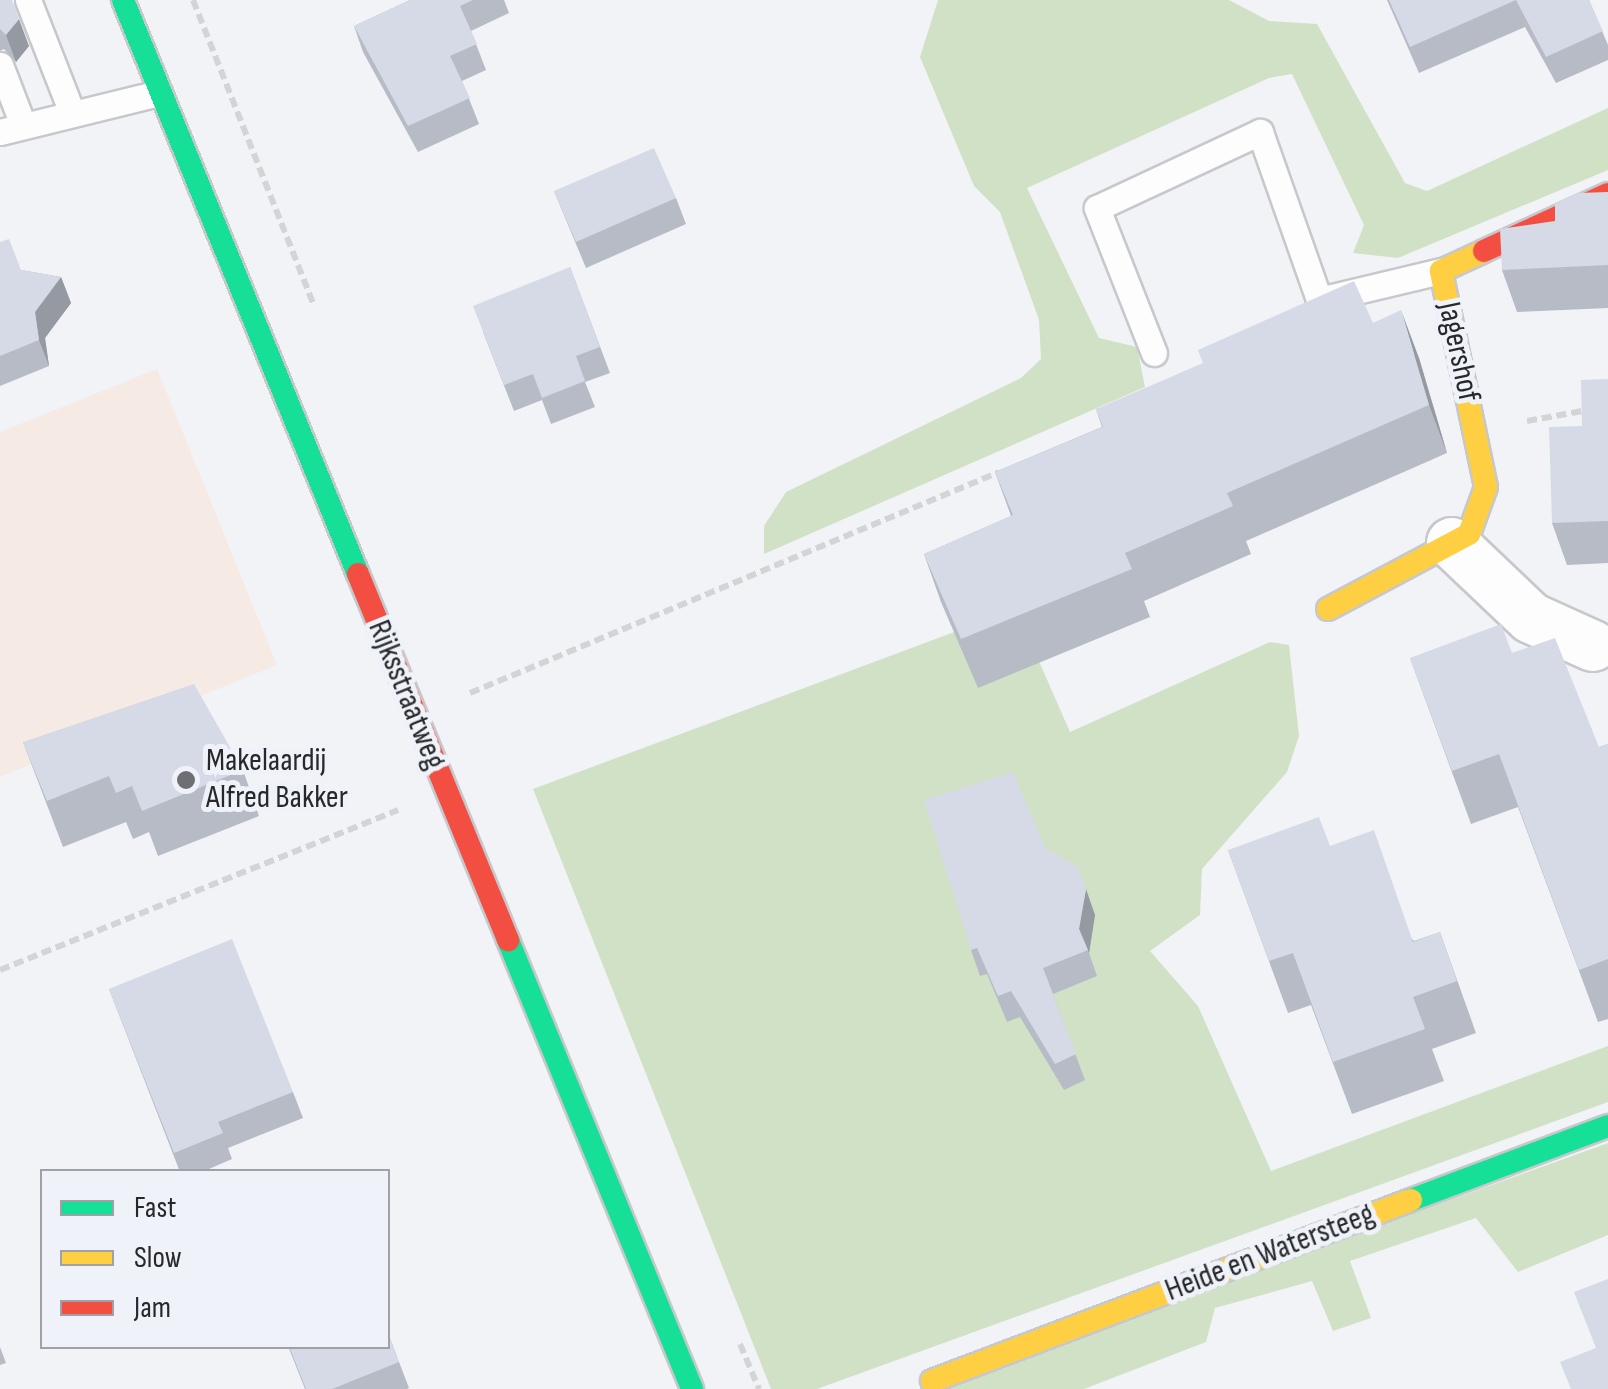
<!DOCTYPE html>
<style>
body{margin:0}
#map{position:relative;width:1608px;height:1389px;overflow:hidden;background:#f1f3f7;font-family:"Sofia Sans Condensed",sans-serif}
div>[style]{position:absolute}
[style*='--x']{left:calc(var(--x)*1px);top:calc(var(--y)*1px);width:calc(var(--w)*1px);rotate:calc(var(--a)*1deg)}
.commercial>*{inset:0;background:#f6eae5}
.green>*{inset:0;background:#d1e1c6}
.path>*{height:6px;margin-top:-3px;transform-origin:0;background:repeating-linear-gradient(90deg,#d3d4d5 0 10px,transparent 0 15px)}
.roads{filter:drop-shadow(2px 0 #c7c8cb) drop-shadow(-2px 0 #c7c8cb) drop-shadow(0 2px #c7c8cb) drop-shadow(0 -2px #c7c8cb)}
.lane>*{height:25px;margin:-12.5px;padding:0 12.5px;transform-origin:12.5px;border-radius:12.5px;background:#fdfdfe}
.street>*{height:50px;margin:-25px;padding:0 25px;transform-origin:25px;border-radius:25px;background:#fdfdfe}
.fast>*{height:22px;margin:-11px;padding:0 11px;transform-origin:11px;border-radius:11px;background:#16e098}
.slow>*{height:22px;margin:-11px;padding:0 11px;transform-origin:11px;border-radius:11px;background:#ffcf43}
.jam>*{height:22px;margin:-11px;padding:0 11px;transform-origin:11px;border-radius:11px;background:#f24e42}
.wall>*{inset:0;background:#b7bbc6}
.shaded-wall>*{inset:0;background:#9599a1}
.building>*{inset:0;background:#d5dae6}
.dots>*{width:28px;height:28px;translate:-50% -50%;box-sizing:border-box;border:5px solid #eff2f9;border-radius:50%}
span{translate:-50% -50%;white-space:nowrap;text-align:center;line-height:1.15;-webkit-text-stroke:10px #eff2f9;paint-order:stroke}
.street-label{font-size:32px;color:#27282a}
.poi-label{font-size:32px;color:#27282a}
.left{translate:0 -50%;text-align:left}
.legend{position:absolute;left:40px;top:1169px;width:350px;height:180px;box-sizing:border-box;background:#eff2f9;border:2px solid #9fa1a6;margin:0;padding:12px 18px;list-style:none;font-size:30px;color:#27282a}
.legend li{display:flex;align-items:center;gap:20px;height:50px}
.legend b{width:50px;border:2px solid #9fa1a6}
</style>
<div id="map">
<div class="commercial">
<div style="clip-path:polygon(157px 369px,277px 665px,0 777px,0 432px)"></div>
</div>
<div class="green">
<div style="clip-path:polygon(938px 0,1229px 0,1269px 21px,1317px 24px,1405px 183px,1427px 191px,1608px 108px,1608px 170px,1398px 258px,1353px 253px,1364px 225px,1292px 74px,1269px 78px,1027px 188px,1099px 338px,1137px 347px,1145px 387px,764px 554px,764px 526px,786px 492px,1021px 378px,1041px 359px,1039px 320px,1000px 212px,974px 186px,920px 57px)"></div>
<div style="clip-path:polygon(1016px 609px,1070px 732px,1270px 642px,1289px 645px,1299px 736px,1287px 772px,1202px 869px,1200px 915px,1150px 951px,1198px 1006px,1271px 1171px,1608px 1046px,1608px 1102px,817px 1389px,771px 1389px,533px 789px)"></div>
<div style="clip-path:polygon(1608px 1143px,1608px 1235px,1518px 1272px,1476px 1218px,1350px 1261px,1371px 1318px,1333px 1331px,1312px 1281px,1215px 1308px,1206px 1342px,1084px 1389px,926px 1389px)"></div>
</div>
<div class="path">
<div style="--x:193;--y:0;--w:329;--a:68.4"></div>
<div style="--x:1527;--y:421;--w:62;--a:-10.2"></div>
<div style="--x:470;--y:693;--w:573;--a:-22.67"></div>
<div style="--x:0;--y:970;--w:429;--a:-21.9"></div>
<div style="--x:740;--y:1344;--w:49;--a:67.1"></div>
</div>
<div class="roads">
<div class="lane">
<div style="--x:28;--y:0;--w:121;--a:68.7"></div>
<div style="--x:0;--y:65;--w:64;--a:69"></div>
<div style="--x:0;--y:132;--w:164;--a:-13.8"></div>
<div style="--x:1154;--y:353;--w:156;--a:-111.5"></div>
<div style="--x:1097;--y:208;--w:180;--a:-25"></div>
<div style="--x:1260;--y:132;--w:178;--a:70.6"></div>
<div style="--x:1319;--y:300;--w:125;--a:-13.4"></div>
</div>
<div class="street">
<div style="--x:1452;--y:543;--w:109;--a:43.5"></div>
<div style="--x:1531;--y:618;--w:68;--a:24.3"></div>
</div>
<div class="fast">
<div style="--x:123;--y:0;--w:620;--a:67.74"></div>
<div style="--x:508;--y:940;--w:485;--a:67.7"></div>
<div style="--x:1411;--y:1200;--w:210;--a:-20.6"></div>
</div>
<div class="slow">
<div style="--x:1328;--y:609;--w:160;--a:-28"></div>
<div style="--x:1469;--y:534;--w:50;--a:-70.1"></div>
<div style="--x:1486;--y:487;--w:221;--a:-101.8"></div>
<div style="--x:1441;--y:271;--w:47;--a:-24.9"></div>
<div style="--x:932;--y:1381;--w:512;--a:-20.7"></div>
</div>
<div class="jam">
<div style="--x:1484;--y:251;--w:136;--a:-24.7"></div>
<div style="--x:358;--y:574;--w:396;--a:67.7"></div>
</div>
</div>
<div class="wall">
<div style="clip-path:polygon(0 0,29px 46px,16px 62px,4px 49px,0 51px)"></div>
<div style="clip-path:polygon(410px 0,504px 0,509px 13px,471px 31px,486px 70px,462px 81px,479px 124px,418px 152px,363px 52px,354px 26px)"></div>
<div style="clip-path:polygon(1387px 0,1589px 0,1608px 45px,1608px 60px,1556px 83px,1525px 27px,1419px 73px)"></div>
<div style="clip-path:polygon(554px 191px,676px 198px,686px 224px,586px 268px)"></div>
<div style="clip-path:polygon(1608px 192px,1608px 308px,1517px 312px,1502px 270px,1555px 221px)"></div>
<div style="clip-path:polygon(0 242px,21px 270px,61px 277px,71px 303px,45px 338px,49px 366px,0 386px)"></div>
<div style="clip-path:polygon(570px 267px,610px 373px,585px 382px,595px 407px,551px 424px,542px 400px,514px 411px,483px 332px)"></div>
<div style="clip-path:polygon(1373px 323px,1419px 358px,1447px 453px,1246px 541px,1251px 554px,1144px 601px,1150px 617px,978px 688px,941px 602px,924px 554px,1011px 516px,995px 472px,1102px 427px,1096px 409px)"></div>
<div style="clip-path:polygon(1608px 379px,1608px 563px,1567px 565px,1552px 523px,1582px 426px)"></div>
<div style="clip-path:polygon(1512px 653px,1599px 747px,1608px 744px,1608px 1019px,1598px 1022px,1518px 807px,1471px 824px,1410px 658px)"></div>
<div style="clip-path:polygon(23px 742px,243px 770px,259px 816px,158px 856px,149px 832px,133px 839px,126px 822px,63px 847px)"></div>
<div style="clip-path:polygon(1330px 846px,1414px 941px,1440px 932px,1476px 1033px,1432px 1049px,1444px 1081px,1352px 1114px,1311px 1005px,1288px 1013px,1228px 850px)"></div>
<div style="clip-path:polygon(1045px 848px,1095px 915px,1089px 953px,1097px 976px,1053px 994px,1085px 1080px,1064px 1090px,1020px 1017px,1007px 1022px,987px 974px,980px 976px,971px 950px)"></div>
<div style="clip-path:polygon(109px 989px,293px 1092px,303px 1118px,228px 1148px,232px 1159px,202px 1172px,180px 1172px)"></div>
<div style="clip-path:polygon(388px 1333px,409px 1388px,407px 1389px,305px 1389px,288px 1346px,388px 1346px)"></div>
<div style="clip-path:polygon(0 1347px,6px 1363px,0 1365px)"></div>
</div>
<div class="shaded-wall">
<div style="clip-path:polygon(19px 19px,29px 46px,16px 62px,6px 35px)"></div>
<div style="clip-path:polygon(61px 277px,71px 303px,45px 338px,49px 366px,39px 340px,35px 312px)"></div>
<div style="clip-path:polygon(1401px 310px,1419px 358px,1447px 453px,1429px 405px)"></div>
<div style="clip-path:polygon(1086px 889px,1095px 915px,1089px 953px,1079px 929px)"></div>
</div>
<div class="building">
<div style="clip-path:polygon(0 0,12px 0,19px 19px,6px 35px,0 29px)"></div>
<div style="clip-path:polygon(410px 0,473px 0,460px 6px,477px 44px,450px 56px,470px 98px,408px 126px,354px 26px)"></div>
<div style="clip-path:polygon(1389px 0,1589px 0,1603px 31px,1546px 57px,1516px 0,1410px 47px)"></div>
<div style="clip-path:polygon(654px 148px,676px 198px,576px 242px,554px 191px)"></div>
<div style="clip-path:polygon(1608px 192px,1608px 265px,1502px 270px,1500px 229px,1555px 221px,1555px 204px,1578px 193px)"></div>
<div style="clip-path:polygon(9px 239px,21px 270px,61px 277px,35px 312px,39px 340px,0 356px,0 242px)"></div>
<div style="clip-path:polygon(570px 267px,600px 347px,576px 356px,585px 381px,542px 398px,533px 374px,504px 385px,473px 306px)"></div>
<div style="clip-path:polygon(1354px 281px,1373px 323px,1401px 310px,1429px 405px,1227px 493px,1233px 506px,1125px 553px,1132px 569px,961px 639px,924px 554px,1013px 515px,995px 472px,1103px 427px,1096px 409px,1203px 363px,1198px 350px)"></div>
<div style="clip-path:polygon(1608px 379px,1608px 521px,1552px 523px,1549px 427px,1582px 426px,1581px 380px)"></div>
<div style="clip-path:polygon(1501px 624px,1512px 653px,1555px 638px,1599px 747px,1608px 744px,1608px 959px,1579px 970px,1499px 754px,1452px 771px,1410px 658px)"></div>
<div style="clip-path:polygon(194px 684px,243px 770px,142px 811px,132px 786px,116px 793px,109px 776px,47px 801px,23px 742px)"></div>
<div style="clip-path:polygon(1013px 772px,1045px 848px,1077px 866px,1086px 889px,1079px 929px,1088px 950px,1043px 968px,1076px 1054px,1055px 1064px,1011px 991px,998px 996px,977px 948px,971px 950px,924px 800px)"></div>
<div style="clip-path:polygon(1319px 817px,1330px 846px,1374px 830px,1413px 942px,1440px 932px,1457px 981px,1413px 997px,1425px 1029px,1333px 1062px,1293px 953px,1269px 961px,1228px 850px)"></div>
<div style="clip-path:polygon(232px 939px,293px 1092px,218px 1122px,223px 1133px,174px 1153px,109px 989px)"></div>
<div style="clip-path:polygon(1608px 1279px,1608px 1389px,1571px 1389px,1560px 1362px,1596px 1348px,1574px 1292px)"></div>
<div style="clip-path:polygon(388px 1333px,399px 1362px,332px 1389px,306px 1389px,289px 1346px,388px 1346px)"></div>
</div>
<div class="dots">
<div style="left:186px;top:780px;background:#6e6f72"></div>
</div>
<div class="street-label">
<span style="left:1458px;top:352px;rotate:78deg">Jagershof</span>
<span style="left:406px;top:695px;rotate:68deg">Rijksstraatweg</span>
<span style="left:1270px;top:1253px;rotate:-21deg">Heide en Watersteeg</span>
</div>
<div class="poi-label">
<span class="left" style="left:206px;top:780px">Makelaardij<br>Alfred Bakker</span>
</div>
<ul class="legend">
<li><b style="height:12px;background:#16e098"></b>Fast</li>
<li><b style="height:12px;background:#ffcf43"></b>Slow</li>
<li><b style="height:12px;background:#f24e42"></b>Jam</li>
</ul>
</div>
